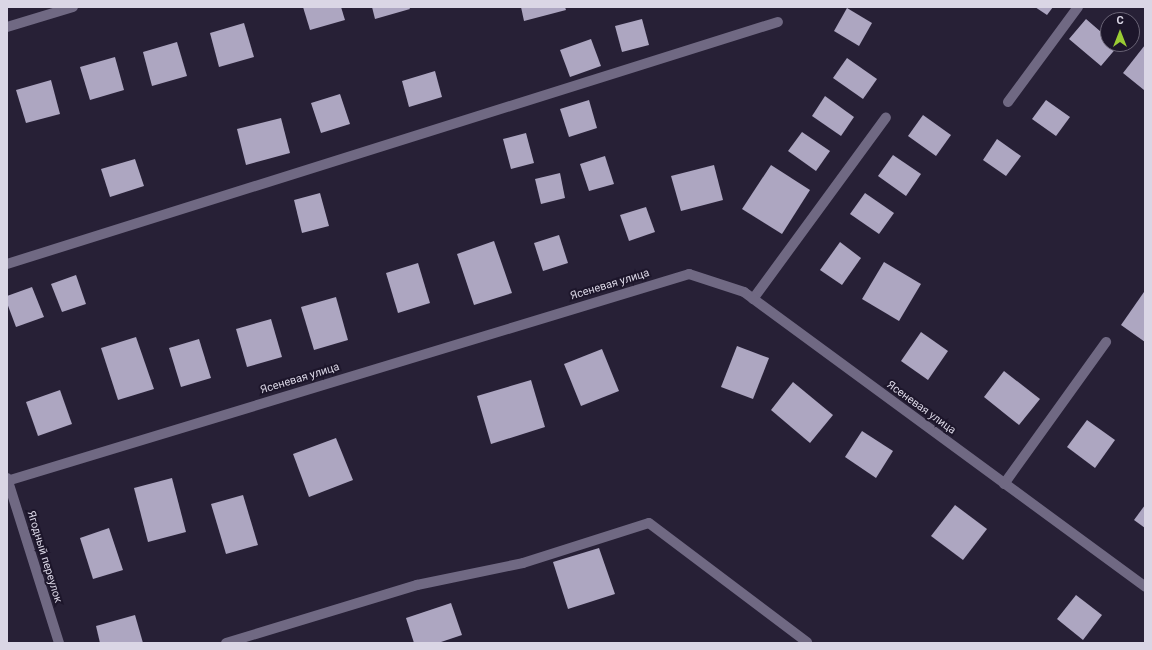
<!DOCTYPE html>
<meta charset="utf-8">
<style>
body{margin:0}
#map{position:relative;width:1152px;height:650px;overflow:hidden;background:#272036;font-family:Roboto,sans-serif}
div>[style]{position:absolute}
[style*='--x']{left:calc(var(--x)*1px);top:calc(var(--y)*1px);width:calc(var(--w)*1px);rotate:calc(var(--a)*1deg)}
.building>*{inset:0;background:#ada6c1}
.service>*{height:10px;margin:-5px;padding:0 5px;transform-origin:5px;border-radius:5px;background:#706983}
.minor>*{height:10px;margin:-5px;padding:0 5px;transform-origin:5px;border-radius:5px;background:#706983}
span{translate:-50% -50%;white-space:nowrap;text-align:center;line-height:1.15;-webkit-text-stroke:4px #1d162b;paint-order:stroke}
.street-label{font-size:11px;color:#dad6e5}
.frame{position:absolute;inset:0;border:8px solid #dad6e5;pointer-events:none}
.north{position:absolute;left:1100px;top:12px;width:40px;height:40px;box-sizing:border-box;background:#1d162b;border:1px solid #696375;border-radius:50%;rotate:0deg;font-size:11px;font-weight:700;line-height:16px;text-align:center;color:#dad6e5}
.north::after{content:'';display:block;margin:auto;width:14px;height:18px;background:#9acb34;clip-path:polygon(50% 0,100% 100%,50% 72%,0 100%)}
</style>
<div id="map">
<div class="building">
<div style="clip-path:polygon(303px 7px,341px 7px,345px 20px,310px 30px)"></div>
<div style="clip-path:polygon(372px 7px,409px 7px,410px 9px,375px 19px)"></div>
<div style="clip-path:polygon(521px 7px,565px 7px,566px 10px,524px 21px)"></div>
<div style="clip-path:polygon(1035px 7px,1053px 7px,1047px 15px)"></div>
<div style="clip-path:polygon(847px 8px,872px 23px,859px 46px,834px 31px)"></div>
<div style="clip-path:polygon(642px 19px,649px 45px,622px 52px,615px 26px)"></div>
<div style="clip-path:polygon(1086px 19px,1108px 38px,1108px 44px,1115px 44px,1118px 46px,1101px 66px,1069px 39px)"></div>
<div style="clip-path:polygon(244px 23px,254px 57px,219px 67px,210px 33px)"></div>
<div style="clip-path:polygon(591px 39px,601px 66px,570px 77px,560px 50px)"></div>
<div style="clip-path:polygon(177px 42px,187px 76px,152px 86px,143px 52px)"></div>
<div style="clip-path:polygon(1145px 45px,1145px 89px,1144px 90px,1123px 73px)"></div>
<div style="clip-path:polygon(115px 57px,124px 90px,90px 100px,80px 67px)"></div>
<div style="clip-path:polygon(847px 58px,877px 79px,863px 99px,833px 78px)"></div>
<div style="clip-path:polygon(435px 71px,442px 97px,409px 107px,402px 81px)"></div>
<div style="clip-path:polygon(51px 80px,60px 114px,26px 123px,16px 90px)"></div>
<div style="clip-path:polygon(340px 94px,350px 124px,321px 133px,311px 103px)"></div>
<div style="clip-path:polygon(825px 96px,854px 117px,841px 136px,812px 116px)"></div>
<div style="clip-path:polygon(589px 100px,597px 128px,569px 137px,560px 109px)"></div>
<div style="clip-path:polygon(1046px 100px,1070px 117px,1056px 136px,1032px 119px)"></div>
<div style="clip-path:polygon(923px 115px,951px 135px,936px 156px,908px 136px)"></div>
<div style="clip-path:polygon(281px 118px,290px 153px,246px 165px,237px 129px)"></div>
<div style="clip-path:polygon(802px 132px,830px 151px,816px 171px,788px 151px)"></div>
<div style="clip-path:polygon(526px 133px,534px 163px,511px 169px,503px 139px)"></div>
<div style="clip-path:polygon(997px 139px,1021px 156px,1006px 176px,983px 160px)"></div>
<div style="clip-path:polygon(893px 155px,921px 174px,906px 196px,878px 176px)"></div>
<div style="clip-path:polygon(605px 156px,614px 184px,589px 191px,580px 164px)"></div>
<div style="clip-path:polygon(135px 159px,144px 186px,110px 197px,101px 169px)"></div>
<div style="clip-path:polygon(714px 165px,723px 200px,681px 211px,671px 176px)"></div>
<div style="clip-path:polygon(771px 165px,810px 190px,782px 234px,742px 209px)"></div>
<div style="clip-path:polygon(560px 173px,565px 198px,541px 204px,535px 179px)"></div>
<div style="clip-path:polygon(320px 193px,329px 226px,302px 233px,294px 200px)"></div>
<div style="clip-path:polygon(865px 193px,894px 213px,879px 234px,850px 214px)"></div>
<div style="clip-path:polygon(646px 207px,655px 232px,629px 241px,620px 215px)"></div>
<div style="clip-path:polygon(559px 235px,568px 263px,543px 271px,534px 243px)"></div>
<div style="clip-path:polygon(494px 241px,512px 293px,474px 305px,457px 254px)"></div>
<div style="clip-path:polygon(840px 242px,861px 258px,842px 285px,820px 270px)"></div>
<div style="clip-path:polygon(884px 262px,921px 284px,899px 321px,862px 299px)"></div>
<div style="clip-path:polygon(418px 263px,430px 303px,398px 313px,386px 273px)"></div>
<div style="clip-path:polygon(76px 275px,86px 304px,62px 312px,51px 284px)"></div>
<div style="clip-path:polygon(32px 287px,44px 317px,16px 327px,7px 303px,7px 296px)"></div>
<div style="clip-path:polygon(1144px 292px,1145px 293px,1145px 342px,1121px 325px)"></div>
<div style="clip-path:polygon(336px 297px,348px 340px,314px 350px,301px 307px)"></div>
<div style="clip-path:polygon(271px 319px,282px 357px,247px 367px,236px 329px)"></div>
<div style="clip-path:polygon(921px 332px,948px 351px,928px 380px,901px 361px)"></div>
<div style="clip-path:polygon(136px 337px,154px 389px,118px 400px,101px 348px)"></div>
<div style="clip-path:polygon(199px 339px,211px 378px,181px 387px,169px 348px)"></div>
<div style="clip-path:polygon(737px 346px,769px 358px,753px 399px,721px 387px)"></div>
<div style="clip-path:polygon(602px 349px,619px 391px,581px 406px,564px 364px)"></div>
<div style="clip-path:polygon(1004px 371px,1040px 399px,1019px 425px,984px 397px)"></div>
<div style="clip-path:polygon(531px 380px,545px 427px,491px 444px,477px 396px)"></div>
<div style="clip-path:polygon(793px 382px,833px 415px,810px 443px,771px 410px)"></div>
<div style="clip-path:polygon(60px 390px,72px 424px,38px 436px,26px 402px)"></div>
<div style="clip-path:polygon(1087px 420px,1115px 440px,1095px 468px,1067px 447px)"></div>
<div style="clip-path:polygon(862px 431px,893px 451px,876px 478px,845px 457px)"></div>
<div style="clip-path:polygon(336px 438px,353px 480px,309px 497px,293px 454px)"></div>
<div style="clip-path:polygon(172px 478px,186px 532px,148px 542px,134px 488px)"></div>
<div style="clip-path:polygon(243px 495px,258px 545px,226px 554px,211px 504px)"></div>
<div style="clip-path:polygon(955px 505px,987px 529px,963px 560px,931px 536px)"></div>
<div style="clip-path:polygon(1145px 505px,1145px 528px,1134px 520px)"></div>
<div style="clip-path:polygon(109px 528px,123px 570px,93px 579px,80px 538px)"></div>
<div style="clip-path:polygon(599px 548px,615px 594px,568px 609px,553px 562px)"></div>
<div style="clip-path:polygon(1076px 595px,1102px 615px,1083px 640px,1057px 619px)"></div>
<div style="clip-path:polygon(451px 603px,462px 635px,438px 643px,414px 643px,406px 618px)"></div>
<div style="clip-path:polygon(135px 615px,143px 643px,100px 643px,96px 626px)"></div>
</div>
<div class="service">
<div style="--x:1008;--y:102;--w:118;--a:-53.6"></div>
<div style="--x:7;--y:264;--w:808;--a:-17.43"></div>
<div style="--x:753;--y:299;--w:225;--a:-53.8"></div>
<div style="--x:1004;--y:484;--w:175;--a:-54.3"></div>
<div style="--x:226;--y:643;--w:200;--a:-16.9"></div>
<div style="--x:417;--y:585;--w:108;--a:-11.7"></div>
<div style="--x:523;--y:563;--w:132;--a:-17.6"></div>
<div style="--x:649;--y:523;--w:198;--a:37"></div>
</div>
<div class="minor">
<div style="--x:7;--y:27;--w:69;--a:-16.9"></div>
<div style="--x:7;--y:478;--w:173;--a:72.5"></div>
<div style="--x:7;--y:481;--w:713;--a:-16.88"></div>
<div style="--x:689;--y:274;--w:58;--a:18.1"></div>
<div style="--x:744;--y:292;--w:498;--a:36.3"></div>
</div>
<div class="street-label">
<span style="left:610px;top:285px;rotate:-17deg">Ясеневая улица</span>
<span style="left:300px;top:379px;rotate:-17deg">Ясеневая улица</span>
<span style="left:921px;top:408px;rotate:36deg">Ясеневая улица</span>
<span style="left:44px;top:557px;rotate:73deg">Ягодный переулок</span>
</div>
<div class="frame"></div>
<div class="north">С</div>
</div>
